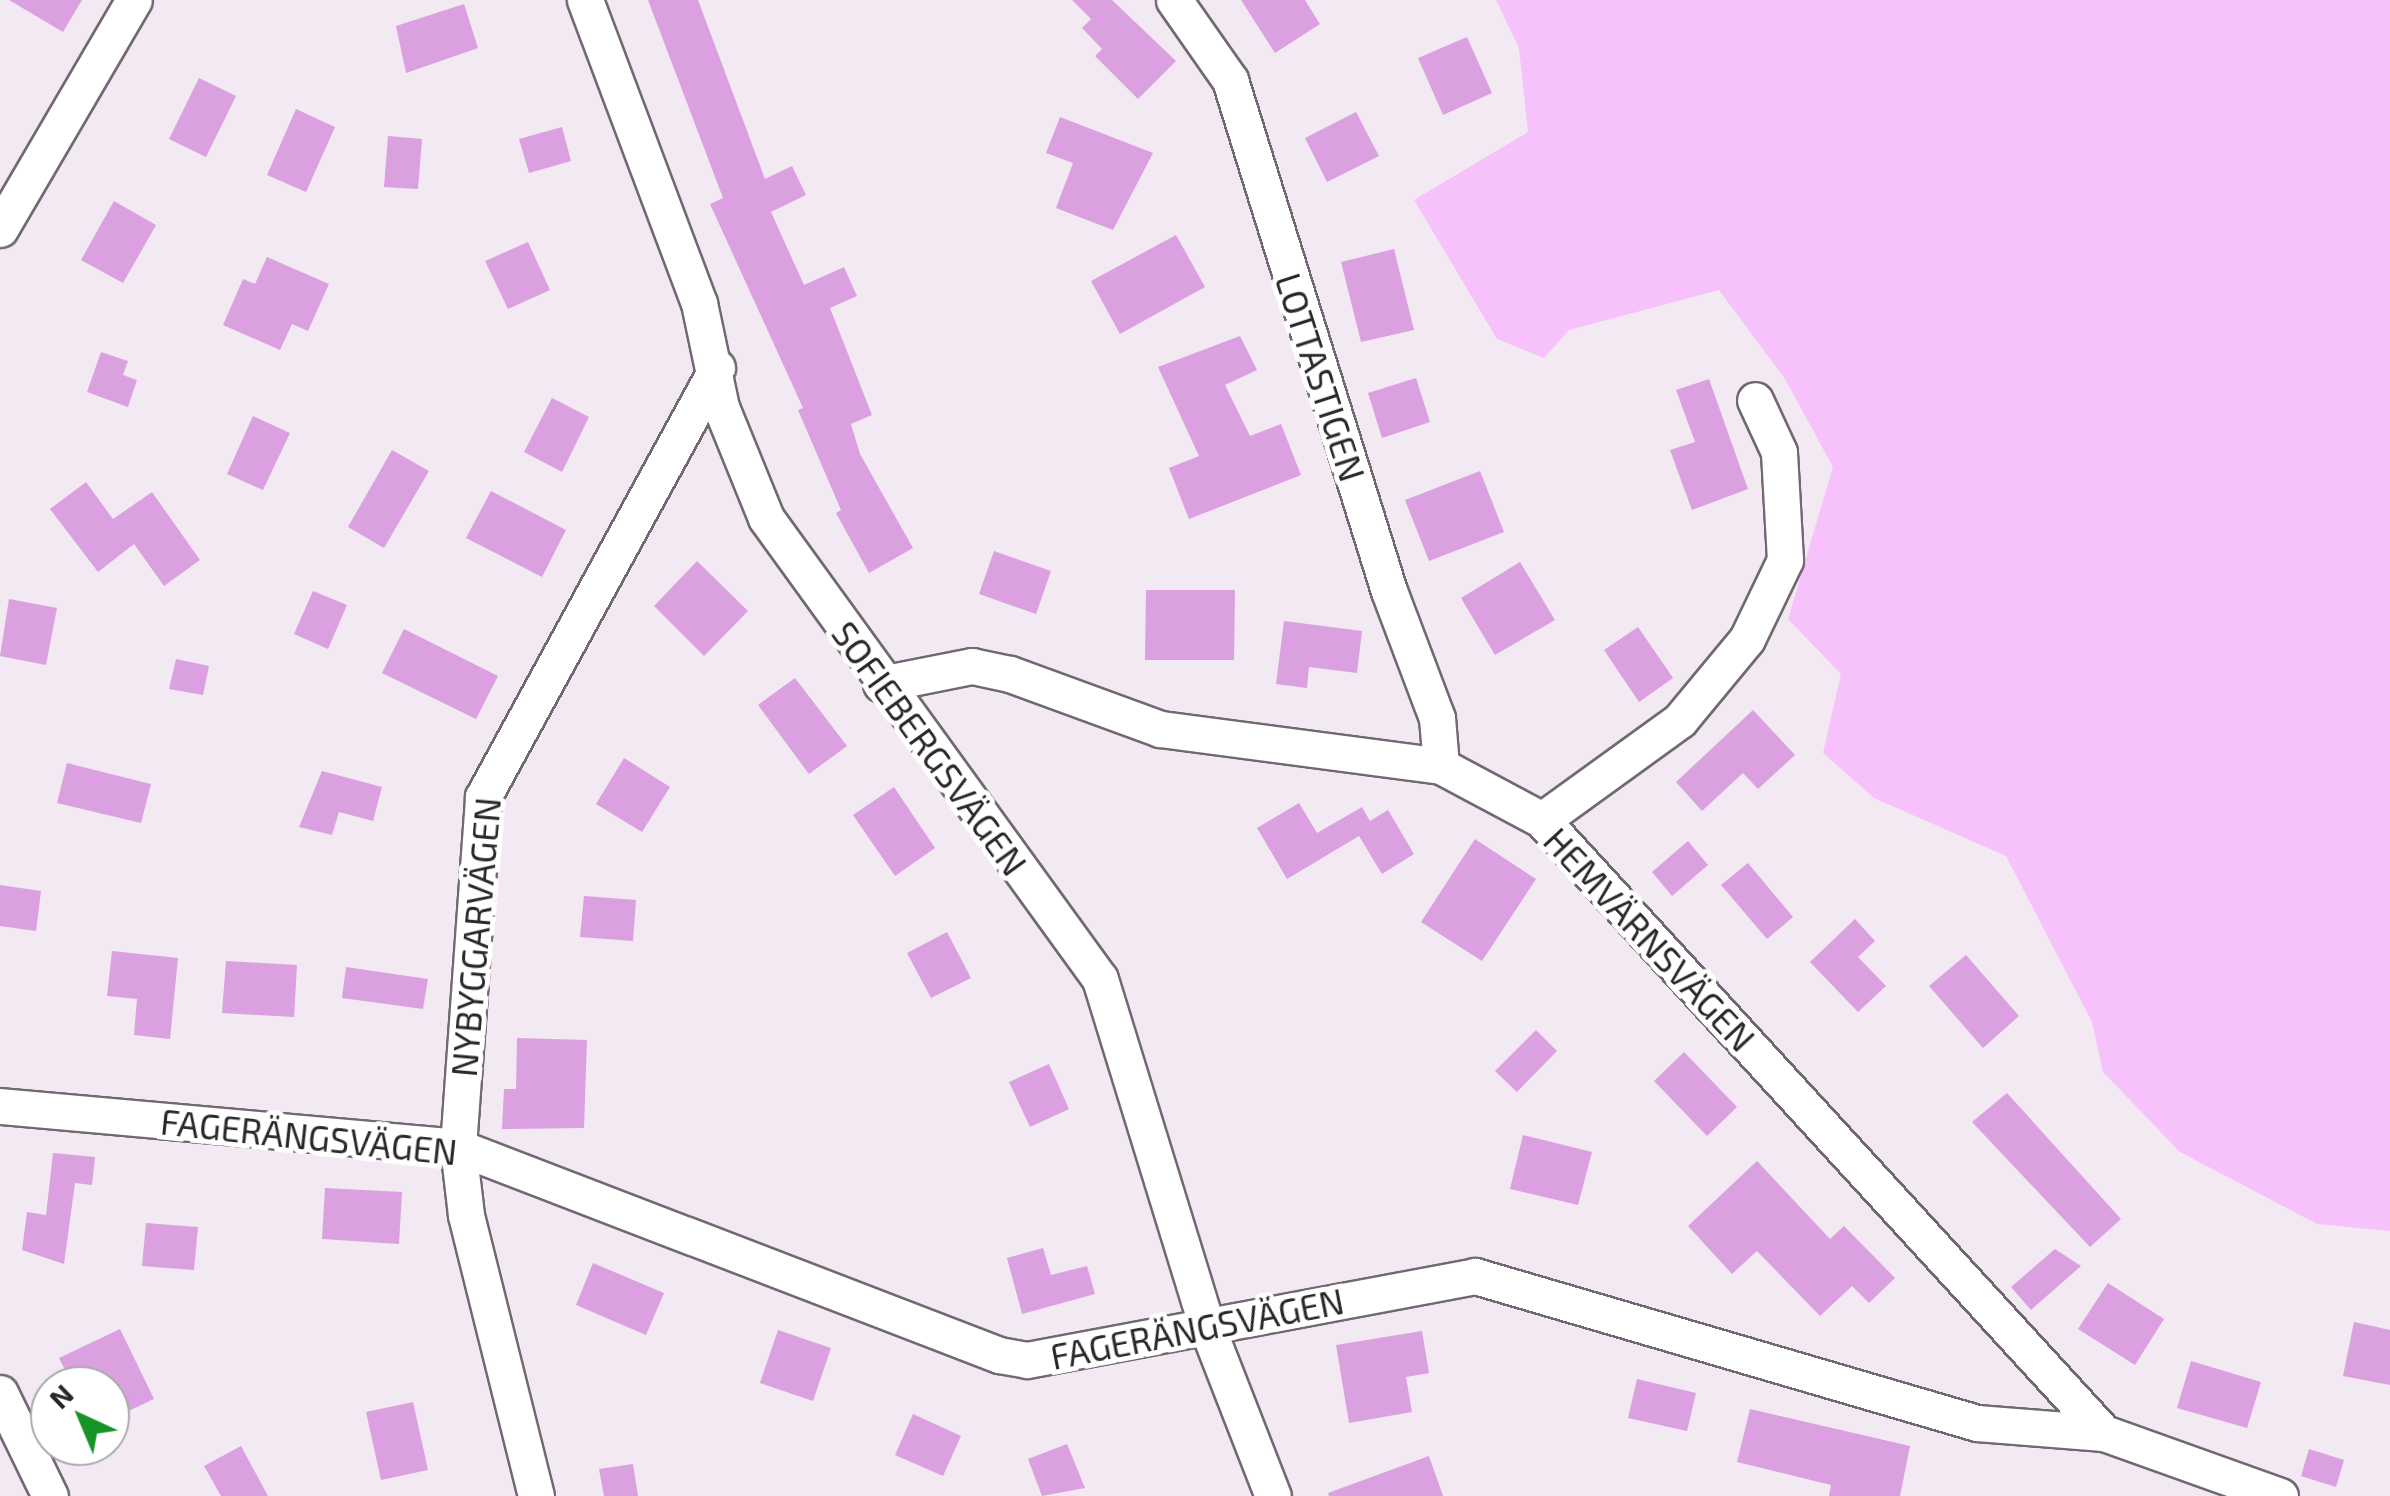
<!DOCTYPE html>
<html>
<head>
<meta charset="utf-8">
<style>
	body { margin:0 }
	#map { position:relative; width:2390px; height:1496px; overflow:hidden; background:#f2e9f2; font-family:"Exo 2",sans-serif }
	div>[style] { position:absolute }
	.green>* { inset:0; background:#f7c1fb }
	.building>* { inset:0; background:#dba0df }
	.roads { filter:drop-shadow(2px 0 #716971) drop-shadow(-2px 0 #716971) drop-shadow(0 2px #716971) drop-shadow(0 -2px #716971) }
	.street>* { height:35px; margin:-17.5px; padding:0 17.5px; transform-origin:17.5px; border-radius:17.5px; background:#fff }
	span { translate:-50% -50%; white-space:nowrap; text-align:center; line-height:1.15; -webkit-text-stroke:10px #fff; paint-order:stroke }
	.street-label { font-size:35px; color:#2a272a }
	.north { position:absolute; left:30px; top:1366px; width:100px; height:100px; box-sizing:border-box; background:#fff; border:2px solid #aaa9aa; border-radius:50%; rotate:316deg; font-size:28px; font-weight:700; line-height:40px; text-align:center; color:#2a272a }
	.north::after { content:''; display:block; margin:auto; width:35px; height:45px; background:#169426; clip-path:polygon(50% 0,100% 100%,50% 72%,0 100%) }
</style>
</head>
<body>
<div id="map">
	<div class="green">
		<i style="clip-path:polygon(1496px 0,2390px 0,2390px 1231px,2317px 1224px,2180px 1152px,2103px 1072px,2092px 1022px,2006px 856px,1874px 798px,1823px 753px,1841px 674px,1788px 619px,1833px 467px,1785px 379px,1719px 290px,1569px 330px,1544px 358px,1497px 339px,1414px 200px,1528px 132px,1519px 48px)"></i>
	</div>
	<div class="building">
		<i style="clip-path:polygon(9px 0,82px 0,63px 32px)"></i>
		<i style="clip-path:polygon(648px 0,698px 0,765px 179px,792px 166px,806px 195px,771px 212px,804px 285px,844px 267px,857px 296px,830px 308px,872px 415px,851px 424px,860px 454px,913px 548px,869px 573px,836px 513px,841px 510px,798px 410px,803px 408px,710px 204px,723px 198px)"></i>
		<i style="clip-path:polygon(1072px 0,1112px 0,1176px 61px,1138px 99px,1095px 56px,1102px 49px,1082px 28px,1091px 19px)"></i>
		<i style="clip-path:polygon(1241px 0,1305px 0,1320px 24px,1275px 53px)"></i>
		<i style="clip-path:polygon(464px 4px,478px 48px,406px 73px,396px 26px)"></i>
		<i style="clip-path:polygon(1467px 37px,1492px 93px,1443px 115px,1418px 58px)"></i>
		<i style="clip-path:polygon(199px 78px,236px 96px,206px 157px,169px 139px)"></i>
		<i style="clip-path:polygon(296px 109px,335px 127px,306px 192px,267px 175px)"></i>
		<i style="clip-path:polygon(1356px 112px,1379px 156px,1327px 182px,1305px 138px)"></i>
		<i style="clip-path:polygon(1060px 117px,1153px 153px,1113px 230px,1056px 208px,1073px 163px,1046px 153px)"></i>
		<i style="clip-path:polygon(562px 127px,571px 161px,529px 173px,519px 139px)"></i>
		<i style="clip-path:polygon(388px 136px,422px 139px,418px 189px,384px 187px)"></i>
		<i style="clip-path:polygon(114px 201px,156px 225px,123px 283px,81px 260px)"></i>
		<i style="clip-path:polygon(1176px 235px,1205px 287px,1120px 334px,1091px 281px)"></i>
		<i style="clip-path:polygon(528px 242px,550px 290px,508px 309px,485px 261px)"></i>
		<i style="clip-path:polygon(1394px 249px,1414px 330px,1361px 342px,1341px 262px)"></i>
		<i style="clip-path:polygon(267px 257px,329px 284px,308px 331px,292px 324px,280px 350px,223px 325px,243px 279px,255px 284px)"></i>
		<i style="clip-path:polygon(1240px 336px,1257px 370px,1225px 385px,1250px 436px,1281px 424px,1301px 475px,1189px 519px,1169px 468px,1199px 456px,1158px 367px)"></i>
		<i style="clip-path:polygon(101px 352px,128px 361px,123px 375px,137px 380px,128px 407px,87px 392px)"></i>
		<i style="clip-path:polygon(1416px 378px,1430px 422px,1382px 438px,1368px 393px)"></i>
		<i style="clip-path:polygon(1709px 379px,1748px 489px,1692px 510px,1670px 450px,1695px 442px,1676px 390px)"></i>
		<i style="clip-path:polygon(552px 398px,589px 417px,562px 472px,524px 452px)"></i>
		<i style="clip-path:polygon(253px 416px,290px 433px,263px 490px,227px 474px)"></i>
		<i style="clip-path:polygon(392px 450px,429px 471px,384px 548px,348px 527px)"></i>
		<i style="clip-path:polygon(1480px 471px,1504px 532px,1429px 561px,1405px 500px)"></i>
		<i style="clip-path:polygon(86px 482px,113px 519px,152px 492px,200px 560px,164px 586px,134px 544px,98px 572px,50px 509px)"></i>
		<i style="clip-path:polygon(491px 491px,566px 530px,542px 577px,466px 538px)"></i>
		<i style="clip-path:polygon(994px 551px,1051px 571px,1036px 614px,979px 594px)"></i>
		<i style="clip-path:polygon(697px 561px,748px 611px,704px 656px,654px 606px)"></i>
		<i style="clip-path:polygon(1520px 562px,1555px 620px,1495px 655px,1461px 598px)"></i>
		<i style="clip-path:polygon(1146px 590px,1235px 590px,1234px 660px,1145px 660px)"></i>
		<i style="clip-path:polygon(313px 591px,347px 605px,328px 649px,294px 634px)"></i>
		<i style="clip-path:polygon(9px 599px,57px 608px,46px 665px,0 656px)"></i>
		<i style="clip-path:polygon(1284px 621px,1362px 631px,1357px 673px,1309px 667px,1307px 688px,1276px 684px)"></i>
		<i style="clip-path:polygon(1638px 627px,1673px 678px,1639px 702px,1604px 650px)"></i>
		<i style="clip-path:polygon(404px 629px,498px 676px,476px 719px,382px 673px)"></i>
		<i style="clip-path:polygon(176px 659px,209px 666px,203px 695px,169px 689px)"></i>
		<i style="clip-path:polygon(795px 678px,847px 746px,809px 774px,758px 705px)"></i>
		<i style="clip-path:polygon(1753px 710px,1795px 755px,1758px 789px,1743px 773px,1702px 811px,1676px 782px)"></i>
		<i style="clip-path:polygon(624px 758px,670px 787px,642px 832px,596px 804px)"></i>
		<i style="clip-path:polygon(67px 763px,151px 784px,141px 823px,57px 803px)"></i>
		<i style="clip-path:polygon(322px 771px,382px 787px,373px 821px,339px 812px,332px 835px,299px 827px)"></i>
		<i style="clip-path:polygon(894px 787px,935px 848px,895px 876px,853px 815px)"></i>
		<i style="clip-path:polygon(1299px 803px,1317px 833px,1362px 807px,1370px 821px,1388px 810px,1414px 854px,1382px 874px,1359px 836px,1287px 879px,1257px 828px)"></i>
		<i style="clip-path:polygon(1475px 839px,1536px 879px,1482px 961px,1421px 922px)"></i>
		<i style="clip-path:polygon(1688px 841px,1708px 865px,1672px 896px,1652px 872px)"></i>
		<i style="clip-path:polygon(1748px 863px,1793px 917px,1767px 939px,1721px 885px)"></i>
		<i style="clip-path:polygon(0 885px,41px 891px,36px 931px,0 926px)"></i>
		<i style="clip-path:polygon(584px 896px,636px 900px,633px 941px,580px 937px)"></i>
		<i style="clip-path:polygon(1855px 919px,1875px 941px,1858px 957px,1886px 986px,1858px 1012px,1810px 962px)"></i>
		<i style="clip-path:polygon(947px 932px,971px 978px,931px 998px,907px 953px)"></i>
		<i style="clip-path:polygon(112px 951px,178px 958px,170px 1039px,134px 1035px,137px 999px,107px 996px)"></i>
		<i style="clip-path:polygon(1966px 955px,2019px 1016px,1983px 1048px,1929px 986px)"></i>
		<i style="clip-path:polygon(226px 961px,297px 965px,294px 1017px,222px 1013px)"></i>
		<i style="clip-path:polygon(346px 967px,428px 979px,423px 1009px,342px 998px)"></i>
		<i style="clip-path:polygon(1536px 1030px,1557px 1051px,1517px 1092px,1495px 1071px)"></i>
		<i style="clip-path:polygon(517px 1038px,587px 1040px,584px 1128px,502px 1129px,504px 1089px,516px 1089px)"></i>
		<i style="clip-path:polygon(1684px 1052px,1737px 1107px,1707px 1136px,1654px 1081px)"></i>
		<i style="clip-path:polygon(1049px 1064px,1069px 1109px,1030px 1127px,1009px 1082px)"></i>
		<i style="clip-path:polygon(2007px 1093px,2121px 1219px,2090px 1247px,1972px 1122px)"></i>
		<i style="clip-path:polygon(1523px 1135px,1592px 1152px,1578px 1205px,1510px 1189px)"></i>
		<i style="clip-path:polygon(53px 1153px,95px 1157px,92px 1185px,75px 1183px,64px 1264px,22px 1250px,27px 1212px,46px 1215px)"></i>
		<i style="clip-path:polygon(1757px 1161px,1830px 1239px,1844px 1226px,1895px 1278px,1869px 1303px,1852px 1286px,1820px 1316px,1757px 1251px,1732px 1274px,1688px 1226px)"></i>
		<i style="clip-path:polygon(325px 1188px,402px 1192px,399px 1244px,322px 1239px)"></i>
		<i style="clip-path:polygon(146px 1223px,198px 1227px,194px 1270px,142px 1266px)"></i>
		<i style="clip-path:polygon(1043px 1248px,1051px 1275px,1087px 1266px,1095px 1294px,1022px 1314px,1007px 1258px)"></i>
		<i style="clip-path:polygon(2055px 1249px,2081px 1266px,2031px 1310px,2011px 1287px)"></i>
		<i style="clip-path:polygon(593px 1263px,664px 1293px,646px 1335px,576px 1305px)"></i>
		<i style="clip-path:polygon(2108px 1283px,2164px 1319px,2135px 1365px,2078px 1329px)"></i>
		<i style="clip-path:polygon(2354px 1322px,2390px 1330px,2390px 1385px,2343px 1376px)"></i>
		<i style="clip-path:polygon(120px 1329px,154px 1399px,120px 1415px,110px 1386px,73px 1386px,59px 1358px)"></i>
		<i style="clip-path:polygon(778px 1330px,831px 1348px,813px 1401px,760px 1383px)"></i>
		<i style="clip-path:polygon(1422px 1331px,1429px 1373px,1406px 1377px,1412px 1412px,1349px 1423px,1336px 1345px)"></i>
		<i style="clip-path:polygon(2191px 1361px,2261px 1382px,2247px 1428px,2177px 1408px)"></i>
		<i style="clip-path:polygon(1637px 1379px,1696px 1393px,1687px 1431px,1628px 1418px)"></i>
		<i style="clip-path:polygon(413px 1402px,428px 1470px,381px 1480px,366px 1412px)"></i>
		<i style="clip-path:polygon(1750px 1409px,1910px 1446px,1900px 1496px,1829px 1496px,1831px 1485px,1737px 1462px)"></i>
		<i style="clip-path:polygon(913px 1414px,961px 1436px,943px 1476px,895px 1455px)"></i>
		<i style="clip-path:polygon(1067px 1444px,1085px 1488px,1042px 1496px,1028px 1459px)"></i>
		<i style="clip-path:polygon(241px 1446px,268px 1496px,221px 1496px,204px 1466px)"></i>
		<i style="clip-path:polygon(2309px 1449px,2344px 1460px,2336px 1487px,2301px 1476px)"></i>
		<i style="clip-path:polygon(1429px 1456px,1443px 1496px,1329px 1496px,1328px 1493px)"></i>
		<i style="clip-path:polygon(633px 1464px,638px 1496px,604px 1496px,599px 1469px)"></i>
	</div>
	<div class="roads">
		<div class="street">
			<i style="left:585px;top:0;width:324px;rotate:69.4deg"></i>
			<i style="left:699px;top:303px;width:106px;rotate:78.1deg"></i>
			<i style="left:721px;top:407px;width:120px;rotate:67.9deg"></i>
			<i style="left:766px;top:518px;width:569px;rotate:54.08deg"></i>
			<i style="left:1100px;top:979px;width:364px;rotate:72.9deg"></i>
			<i style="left:1207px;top:1327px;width:181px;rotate:68.7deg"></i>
			<i style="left:1174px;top:0;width:98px;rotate:55deg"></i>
			<i style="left:1230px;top:80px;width:535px;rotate:72.72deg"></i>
			<i style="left:1389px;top:591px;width:136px;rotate:69.3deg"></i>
			<i style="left:1437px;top:718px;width:48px;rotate:85.2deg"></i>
			<i style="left:0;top:229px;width:265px;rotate:-59.7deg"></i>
			<i style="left:881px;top:684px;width:93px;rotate:-11.2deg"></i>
			<i style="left:972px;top:666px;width:39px;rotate:12deg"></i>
			<i style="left:1010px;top:674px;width:160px;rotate:20.1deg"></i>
			<i style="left:1160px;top:729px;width:283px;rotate:7.5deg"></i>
			<i style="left:1441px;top:766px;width:115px;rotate:28.1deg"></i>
			<i style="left:1542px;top:820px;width:832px;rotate:47.49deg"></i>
			<i style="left:1542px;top:820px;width:170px;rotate:-35.9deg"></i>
			<i style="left:1680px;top:720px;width:105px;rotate:-50.4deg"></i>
			<i style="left:1747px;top:639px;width:88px;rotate:-64.3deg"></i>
			<i style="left:1785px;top:560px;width:108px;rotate:-93.2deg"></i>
			<i style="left:1779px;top:452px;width:57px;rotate:-114.8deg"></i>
			<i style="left:0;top:1106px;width:460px;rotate:5.1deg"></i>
			<i style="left:458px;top:1147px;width:580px;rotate:21.03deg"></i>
			<i style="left:999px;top:1355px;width:28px;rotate:10deg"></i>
			<i style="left:1027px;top:1360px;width:456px;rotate:-10.6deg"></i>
			<i style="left:1475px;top:1276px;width:523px;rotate:16.32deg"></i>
			<i style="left:1977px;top:1423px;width:127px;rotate:4.5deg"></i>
			<i style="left:2104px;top:1433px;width:187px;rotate:19.7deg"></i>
			<i style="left:0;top:1393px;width:114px;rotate:64.1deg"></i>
			<i style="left:536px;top:1496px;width:290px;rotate:-104deg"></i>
			<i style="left:466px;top:1215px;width:68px;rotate:-96.7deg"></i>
			<i style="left:458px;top:1147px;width:351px;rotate:-85.9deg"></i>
			<i style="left:483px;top:797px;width:489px;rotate:-61.4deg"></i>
		</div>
	</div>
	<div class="street-label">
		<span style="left:1321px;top:377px;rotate:72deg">LOTTASTIGEN</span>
		<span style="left:930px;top:748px;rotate:54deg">SOFIEBERGSVÄGEN</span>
		<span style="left:475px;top:937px;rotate:-85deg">NYBYGGARVÄGEN</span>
		<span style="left:1650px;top:939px;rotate:47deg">HEMVÄRNSVÄGEN</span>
		<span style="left:309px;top:1136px;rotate:6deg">FAGERÄNGSVÄGEN</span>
		<span style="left:1197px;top:1328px;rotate:-11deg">FAGERÄNGSVÄGEN</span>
	</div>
	<div class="north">N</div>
</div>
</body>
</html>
